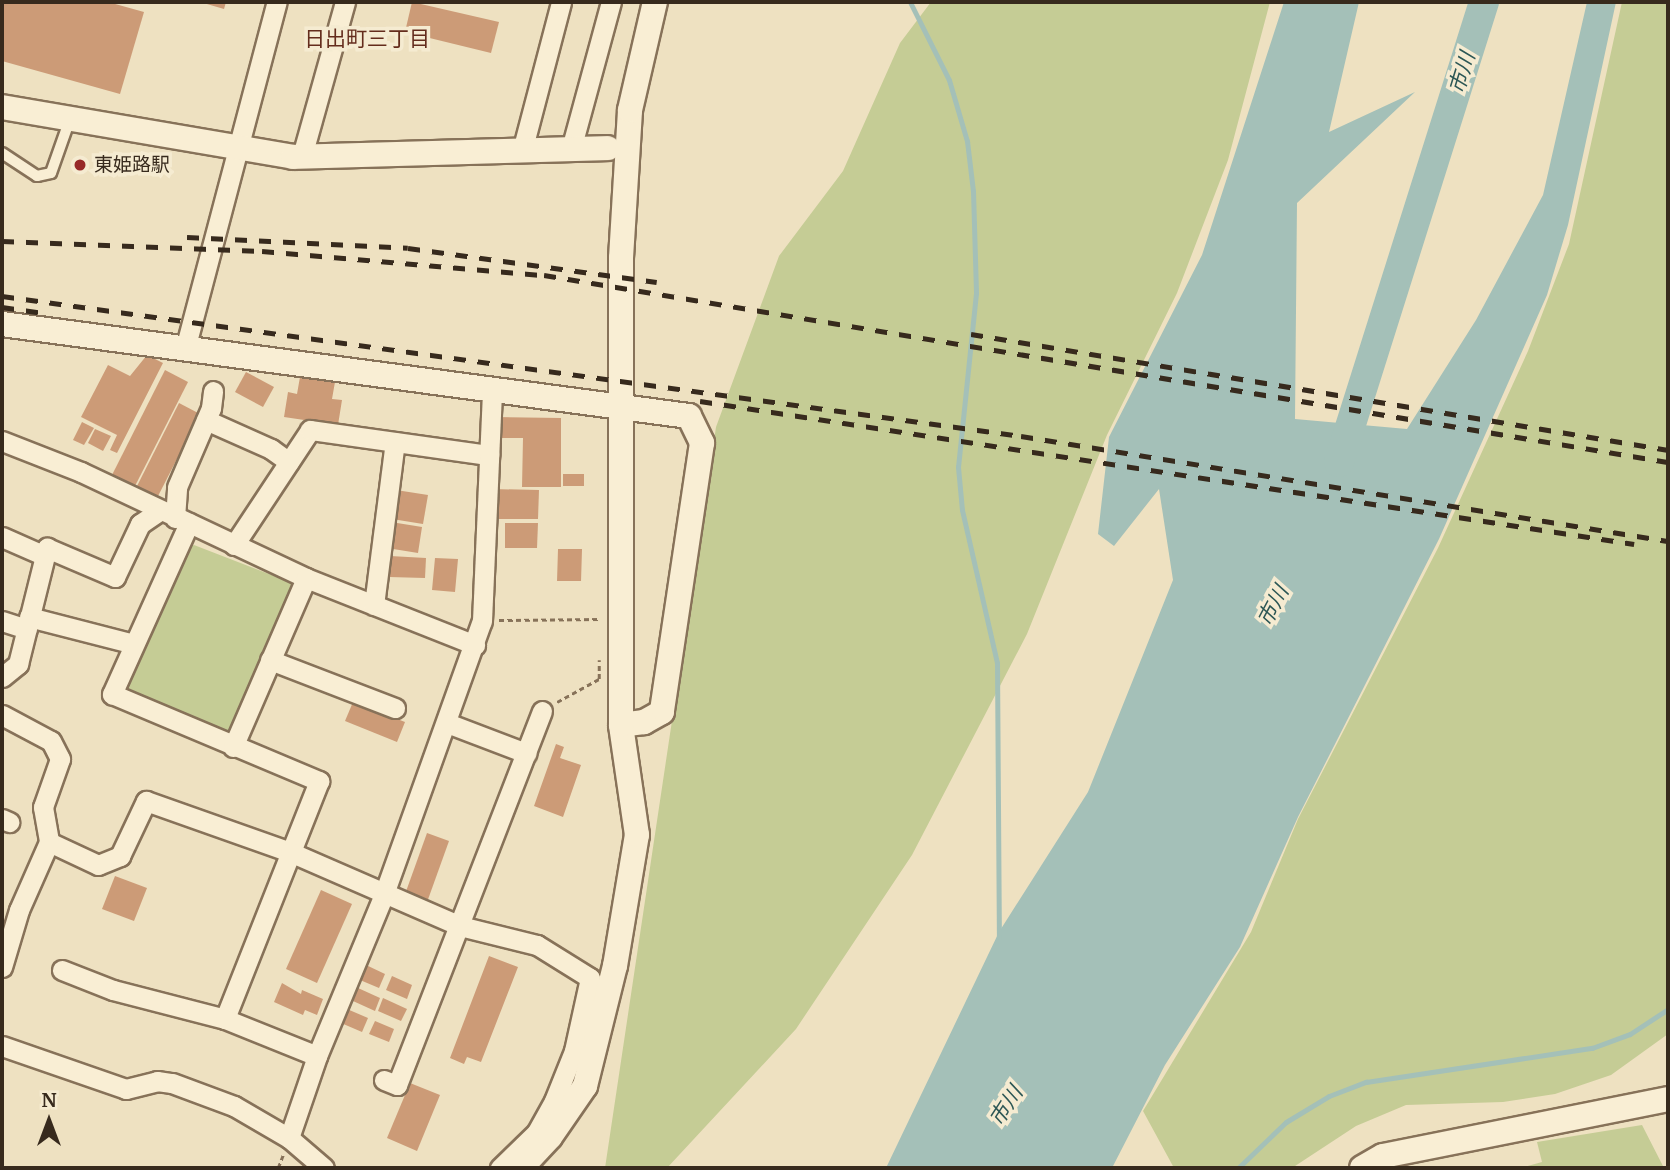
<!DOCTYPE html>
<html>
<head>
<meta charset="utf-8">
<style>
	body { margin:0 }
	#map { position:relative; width:1670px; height:1170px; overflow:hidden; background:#eee1c1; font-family:Merriweather,"Noto Sans JP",serif }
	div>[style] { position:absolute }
	.green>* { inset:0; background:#c5cc95 }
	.water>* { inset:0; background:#a4c0b8 }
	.stream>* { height:5px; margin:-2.5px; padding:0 2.5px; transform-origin:2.5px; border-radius:2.5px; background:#a4c0b8 }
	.river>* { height:30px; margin:-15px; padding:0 15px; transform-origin:15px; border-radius:15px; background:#a4c0b8 }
	.building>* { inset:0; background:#cc9b77 }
	.path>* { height:2.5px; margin-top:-1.25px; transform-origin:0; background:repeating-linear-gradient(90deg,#877259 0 5px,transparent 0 8.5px) }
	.roads { filter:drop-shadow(2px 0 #877259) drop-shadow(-2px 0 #877259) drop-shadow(0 2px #877259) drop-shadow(0 -2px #877259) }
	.service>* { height:10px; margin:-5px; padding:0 5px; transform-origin:5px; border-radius:5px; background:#f9eed4 }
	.minor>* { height:19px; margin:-9.5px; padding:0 9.5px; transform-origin:9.5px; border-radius:9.5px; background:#f9eed4 }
	.tertiary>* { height:24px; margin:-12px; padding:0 12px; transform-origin:12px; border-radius:12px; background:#f9eed4 }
	.rail>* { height:5px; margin-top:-2.5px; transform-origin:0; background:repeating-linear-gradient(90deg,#372a1d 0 12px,transparent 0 24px) }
	.dots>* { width:19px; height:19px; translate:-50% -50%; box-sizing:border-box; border:4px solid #f5ebd1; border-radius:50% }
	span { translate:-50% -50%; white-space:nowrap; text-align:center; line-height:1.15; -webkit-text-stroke:7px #f5ebd1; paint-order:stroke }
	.poi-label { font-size:19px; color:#372a1d }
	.left { translate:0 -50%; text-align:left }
	.neighbourhood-label { font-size:21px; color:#642c1c }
	.water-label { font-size:21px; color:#2c5755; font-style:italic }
	.frame { position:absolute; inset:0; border:4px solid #372a1d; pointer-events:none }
	.north { position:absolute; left:14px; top:1086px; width:70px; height:70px; -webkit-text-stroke:5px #f5ebd1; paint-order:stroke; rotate:0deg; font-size:19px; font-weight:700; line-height:28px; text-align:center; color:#372a1d }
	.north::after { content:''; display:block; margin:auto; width:24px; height:32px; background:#372a1d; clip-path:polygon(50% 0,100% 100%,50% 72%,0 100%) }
</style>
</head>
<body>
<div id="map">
	<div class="green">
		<i style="clip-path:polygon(931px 2px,1270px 2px,1228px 160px,1177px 293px,1107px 435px,1027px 634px,912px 855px,796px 1029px,667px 1168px,605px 1168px,716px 427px,779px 256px,843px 171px,900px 43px)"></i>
		<i style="clip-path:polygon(1622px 2px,1668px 2px,1668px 1034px,1611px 1075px,1555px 1094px,1503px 1102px,1406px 1105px,1356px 1126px,1292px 1168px,1174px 1168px,1143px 1111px,1251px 932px,1298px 819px,1438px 548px,1528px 351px,1569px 244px)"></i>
		<i style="clip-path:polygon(194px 545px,290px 582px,294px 590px,235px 726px,227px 731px,126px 692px,186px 548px)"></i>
		<i style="clip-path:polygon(1642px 1125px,1664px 1168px,1520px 1168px,1542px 1162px,1537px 1142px)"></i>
	</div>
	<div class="water">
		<i style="clip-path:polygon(1284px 2px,1359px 2px,1329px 132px,1415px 92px,1297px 203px,1295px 419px,1407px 429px,1476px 320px,1543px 195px,1587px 2px,1616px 2px,1568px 225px,1547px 295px,1439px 539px,1298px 817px,1240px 947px,1165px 1065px,1112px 1168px,886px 1168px,999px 932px,1088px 792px,1173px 580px,1159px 489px,1114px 546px,1098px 534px,1109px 437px,1202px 255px)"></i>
	</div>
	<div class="stream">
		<i style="left:910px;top:2px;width:87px;rotate:63.4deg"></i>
		<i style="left:949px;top:80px;width:64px;rotate:73.6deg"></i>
		<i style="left:967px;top:141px;width:50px;rotate:83.2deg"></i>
		<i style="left:973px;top:191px;width:102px;rotate:88.3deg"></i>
		<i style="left:976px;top:293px;width:175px;rotate:95.9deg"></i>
		<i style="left:958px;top:467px;width:43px;rotate:84.7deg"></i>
		<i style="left:962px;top:510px;width:157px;rotate:77.1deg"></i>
		<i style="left:997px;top:663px;width:274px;rotate:89.6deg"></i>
		<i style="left:1238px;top:1168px;width:66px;rotate:-43.8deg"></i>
		<i style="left:1286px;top:1122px;width:50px;rotate:-31.2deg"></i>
		<i style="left:1329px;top:1096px;width:40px;rotate:-21deg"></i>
		<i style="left:1366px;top:1082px;width:229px;rotate:-8.6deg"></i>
		<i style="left:1592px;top:1048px;width:40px;rotate:-20.2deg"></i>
		<i style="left:1630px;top:1034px;width:45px;rotate:-33.3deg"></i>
	</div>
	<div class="river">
		<i style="left:1339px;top:462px;width:482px;rotate:-72.5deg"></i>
	</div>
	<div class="building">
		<i style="clip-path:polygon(2px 2px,108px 2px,144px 12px,120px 94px,2px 61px)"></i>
		<i style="clip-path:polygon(200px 2px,226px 2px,224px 9px)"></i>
		<i style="clip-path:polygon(412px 2px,499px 22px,491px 53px,405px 32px)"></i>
		<i style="clip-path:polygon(147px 355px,163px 363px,117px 453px,110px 450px,117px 435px,81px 417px,108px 365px,130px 376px)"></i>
		<i style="clip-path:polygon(165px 370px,188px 382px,135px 486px,112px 475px)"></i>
		<i style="clip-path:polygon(246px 372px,274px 387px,263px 407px,235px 392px)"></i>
		<i style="clip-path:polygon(300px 377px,335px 382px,332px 399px,342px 400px,338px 425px,284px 417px,288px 392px,297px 394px)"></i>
		<i style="clip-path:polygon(179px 403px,200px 414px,156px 500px,135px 490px)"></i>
		<i style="clip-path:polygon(497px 417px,561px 418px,561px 487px,522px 487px,523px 438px,497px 438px)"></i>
		<i style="clip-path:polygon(82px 422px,94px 428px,84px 445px,73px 440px)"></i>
		<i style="clip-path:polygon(95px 429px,111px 436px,103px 451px,88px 443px)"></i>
		<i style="clip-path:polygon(563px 474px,584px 474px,584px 486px,563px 486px)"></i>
		<i style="clip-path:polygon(492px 489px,539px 490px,538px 519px,492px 519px)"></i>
		<i style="clip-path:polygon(396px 490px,428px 495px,423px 524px,392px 519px)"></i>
		<i style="clip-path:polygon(391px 522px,422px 527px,418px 553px,387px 548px)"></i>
		<i style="clip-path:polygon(505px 523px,538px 523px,537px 548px,505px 548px)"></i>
		<i style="clip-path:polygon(558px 549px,582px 549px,581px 581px,557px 581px)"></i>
		<i style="clip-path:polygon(390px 556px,426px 558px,425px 578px,389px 577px)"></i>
		<i style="clip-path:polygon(435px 558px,458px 559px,455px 592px,432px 590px)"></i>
		<i style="clip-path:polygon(353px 702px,405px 722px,397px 742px,345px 721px)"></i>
		<i style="clip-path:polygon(556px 744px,564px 747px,560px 758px,581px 765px,563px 817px,534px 806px)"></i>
		<i style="clip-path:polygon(427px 833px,449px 841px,426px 905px,404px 897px)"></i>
		<i style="clip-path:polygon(115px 876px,147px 888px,134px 921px,102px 909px)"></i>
		<i style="clip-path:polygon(321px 890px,352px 904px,317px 983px,286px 969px)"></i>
		<i style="clip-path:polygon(489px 956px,518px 967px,481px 1062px,467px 1057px,464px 1064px,450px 1058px)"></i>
		<i style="clip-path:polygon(366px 965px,385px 974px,379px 988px,360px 980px)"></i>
		<i style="clip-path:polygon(392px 976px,412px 985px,407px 999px,386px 990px)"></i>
		<i style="clip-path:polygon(282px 983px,301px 994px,302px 990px,323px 999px,317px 1015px,305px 1010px,303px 1015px,274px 1002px)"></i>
		<i style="clip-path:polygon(358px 988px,380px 998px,375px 1011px,353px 1001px)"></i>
		<i style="clip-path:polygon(383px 998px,407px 1009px,401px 1021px,378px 1011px)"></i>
		<i style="clip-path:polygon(347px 1009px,368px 1018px,362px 1032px,341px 1023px)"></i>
		<i style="clip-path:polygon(375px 1021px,394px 1029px,389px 1042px,369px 1034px)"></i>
		<i style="clip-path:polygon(410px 1083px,440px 1095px,417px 1151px,387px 1138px)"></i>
	</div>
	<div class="path">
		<i style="left:499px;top:620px;width:101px;rotate:-0.6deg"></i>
		<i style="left:557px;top:702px;width:48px;rotate:-28.7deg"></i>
		<i style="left:599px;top:679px;width:19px;rotate:-90deg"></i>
		<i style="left:278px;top:1168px;width:14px;rotate:-69deg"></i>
	</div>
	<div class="roads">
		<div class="service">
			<i style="left:2px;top:153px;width:42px;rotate:33.3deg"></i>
			<i style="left:37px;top:176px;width:14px;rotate:-12deg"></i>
			<i style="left:51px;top:173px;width:57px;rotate:-70.6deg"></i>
		</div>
		<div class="minor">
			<i style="left:571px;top:149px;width:152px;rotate:-74.8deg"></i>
			<i style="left:522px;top:151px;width:154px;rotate:-75.3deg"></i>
			<i style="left:302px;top:156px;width:160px;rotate:-74.4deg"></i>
			<i style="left:185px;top:349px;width:359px;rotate:-75.2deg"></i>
			<i style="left:206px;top:420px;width:71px;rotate:24deg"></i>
			<i style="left:271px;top:449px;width:22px;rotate:36deg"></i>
			<i style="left:2px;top:441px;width:85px;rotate:21.4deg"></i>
			<i style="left:81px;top:472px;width:249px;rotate:25.2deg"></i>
			<i style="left:306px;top:578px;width:182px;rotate:21.6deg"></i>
			<i style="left:175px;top:518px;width:31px;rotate:-86deg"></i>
			<i style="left:177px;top:487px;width:86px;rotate:-66.7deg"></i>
			<i style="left:211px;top:408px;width:17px;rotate:-83deg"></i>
			<i style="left:189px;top:523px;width:188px;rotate:114.2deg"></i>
			<i style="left:112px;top:694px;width:225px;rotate:22.8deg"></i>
			<i style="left:319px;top:781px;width:256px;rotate:111.6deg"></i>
			<i style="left:2px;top:537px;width:45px;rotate:23.7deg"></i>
			<i style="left:234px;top:545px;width:138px;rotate:-56.5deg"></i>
			<i style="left:310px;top:430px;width:181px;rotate:8deg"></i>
			<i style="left:374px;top:605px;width:164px;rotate:-82.7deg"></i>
			<i style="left:29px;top:617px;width:108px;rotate:14.4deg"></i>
			<i style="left:2px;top:621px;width:26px;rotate:18deg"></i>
			<i style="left:270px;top:660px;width:134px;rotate:21deg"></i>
			<i style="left:2px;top:677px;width:21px;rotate:-39deg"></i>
			<i style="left:18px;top:664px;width:120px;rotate:-76deg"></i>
			<i style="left:47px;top:548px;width:74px;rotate:23.1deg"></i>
			<i style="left:115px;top:577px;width:59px;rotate:-64.7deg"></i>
			<i style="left:140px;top:524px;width:23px;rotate:-34deg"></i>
			<i style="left:2px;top:715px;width:55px;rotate:28deg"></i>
			<i style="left:51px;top:741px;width:20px;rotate:63deg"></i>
			<i style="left:60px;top:759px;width:51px;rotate:109.5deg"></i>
			<i style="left:43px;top:807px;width:36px;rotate:80deg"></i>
			<i style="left:49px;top:842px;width:54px;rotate:25.1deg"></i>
			<i style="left:98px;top:865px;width:24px;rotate:-22deg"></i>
			<i style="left:120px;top:856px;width:61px;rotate:-64.7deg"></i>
			<i style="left:146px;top:801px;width:153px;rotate:19.5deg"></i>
			<i style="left:290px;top:852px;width:185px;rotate:23.5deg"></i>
			<i style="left:460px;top:926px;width:79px;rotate:13.9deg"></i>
			<i style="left:537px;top:945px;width:62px;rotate:31.9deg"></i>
			<i style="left:590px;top:978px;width:75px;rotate:102.4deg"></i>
			<i style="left:574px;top:1051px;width:54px;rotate:111.8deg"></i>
			<i style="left:554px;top:1101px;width:35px;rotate:119deg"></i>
			<i style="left:537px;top:1132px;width:52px;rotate:135.8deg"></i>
			<i style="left:447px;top:723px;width:85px;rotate:20.8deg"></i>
			<i style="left:233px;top:747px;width:184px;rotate:-66.6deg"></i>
			<i style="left:2px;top:819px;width:8px;rotate:23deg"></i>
			<i style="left:2px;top:967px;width:59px;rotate:-73.4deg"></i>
			<i style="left:19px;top:910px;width:74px;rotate:-66.2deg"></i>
			<i style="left:62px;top:970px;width:55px;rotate:21.4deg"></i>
			<i style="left:113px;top:990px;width:116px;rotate:14.5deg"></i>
			<i style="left:225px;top:1019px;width:99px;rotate:21.9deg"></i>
			<i style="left:2px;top:1046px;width:131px;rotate:19.1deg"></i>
			<i style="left:126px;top:1089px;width:32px;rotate:-14deg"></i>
			<i style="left:157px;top:1081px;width:15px;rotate:8deg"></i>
			<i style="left:172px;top:1083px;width:66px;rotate:20.4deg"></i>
			<i style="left:234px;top:1106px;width:64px;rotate:30.2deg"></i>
			<i style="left:289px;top:1138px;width:46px;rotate:40.6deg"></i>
			<i style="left:384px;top:1080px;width:14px;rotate:21deg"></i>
			<i style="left:397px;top:1085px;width:401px;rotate:-68.8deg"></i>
			<i style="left:289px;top:1138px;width:87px;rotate:-71.1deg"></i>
			<i style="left:317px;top:1056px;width:175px;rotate:-67.5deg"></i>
			<i style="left:384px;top:894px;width:290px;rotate:-70.3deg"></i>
			<i style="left:482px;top:621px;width:229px;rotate:-87.5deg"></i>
		</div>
		<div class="tertiary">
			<i style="left:2px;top:107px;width:295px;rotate:9.7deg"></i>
			<i style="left:293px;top:157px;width:315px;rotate:-1.6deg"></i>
			<i style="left:2px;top:324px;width:693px;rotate:7.63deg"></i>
			<i style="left:689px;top:416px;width:30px;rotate:64deg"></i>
			<i style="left:702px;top:443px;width:272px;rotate:98.5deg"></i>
			<i style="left:662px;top:712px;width:21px;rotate:151deg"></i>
			<i style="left:644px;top:722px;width:23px;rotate:173deg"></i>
			<i style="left:521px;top:1168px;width:42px;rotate:-46.9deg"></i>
			<i style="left:550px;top:1137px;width:62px;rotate:-55.5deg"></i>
			<i style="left:585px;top:1086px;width:124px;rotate:-76deg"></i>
			<i style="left:615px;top:966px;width:133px;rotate:-80.5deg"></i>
			<i style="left:637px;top:835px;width:111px;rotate:-98.3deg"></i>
			<i style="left:621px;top:725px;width:467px;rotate:-90deg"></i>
			<i style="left:621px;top:258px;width:148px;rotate:-86.5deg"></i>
			<i style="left:630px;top:110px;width:111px;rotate:-77deg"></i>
			<i style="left:1362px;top:1168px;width:24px;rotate:-30deg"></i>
			<i style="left:1383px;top:1156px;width:291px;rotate:-11.3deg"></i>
		</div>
	</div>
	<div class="rail">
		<i style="left:187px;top:237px;width:221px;rotate:2.8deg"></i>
		<i style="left:408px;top:248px;width:251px;rotate:7.8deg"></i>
		<i style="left:2px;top:241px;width:260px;rotate:2.2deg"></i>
		<i style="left:262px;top:251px;width:283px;rotate:4.9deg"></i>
		<i style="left:544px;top:275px;width:1139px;rotate:9.45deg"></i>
		<i style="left:2px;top:296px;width:1029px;rotate:7.82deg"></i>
		<i style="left:1021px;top:436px;width:655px;rotate:9.22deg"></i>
		<i style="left:2px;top:307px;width:42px;rotate:8.1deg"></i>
		<i style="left:971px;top:334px;width:707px;rotate:9.45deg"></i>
		<i style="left:700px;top:401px;width:945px;rotate:8.7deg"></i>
	</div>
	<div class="dots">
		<i style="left:80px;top:165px;background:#972928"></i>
	</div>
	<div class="poi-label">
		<span class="left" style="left:94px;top:165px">東姫路駅</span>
	</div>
	<div class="neighbourhood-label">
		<span style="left:367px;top:39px">日出町三丁目</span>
	</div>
	<div class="water-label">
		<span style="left:1462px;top:73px;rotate:-73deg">市川</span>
		<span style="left:1273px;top:606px;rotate:-62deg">市川</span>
		<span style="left:1006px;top:1106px;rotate:-57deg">市川</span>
	</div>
	<div class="frame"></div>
	<div class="north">N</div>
</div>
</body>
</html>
